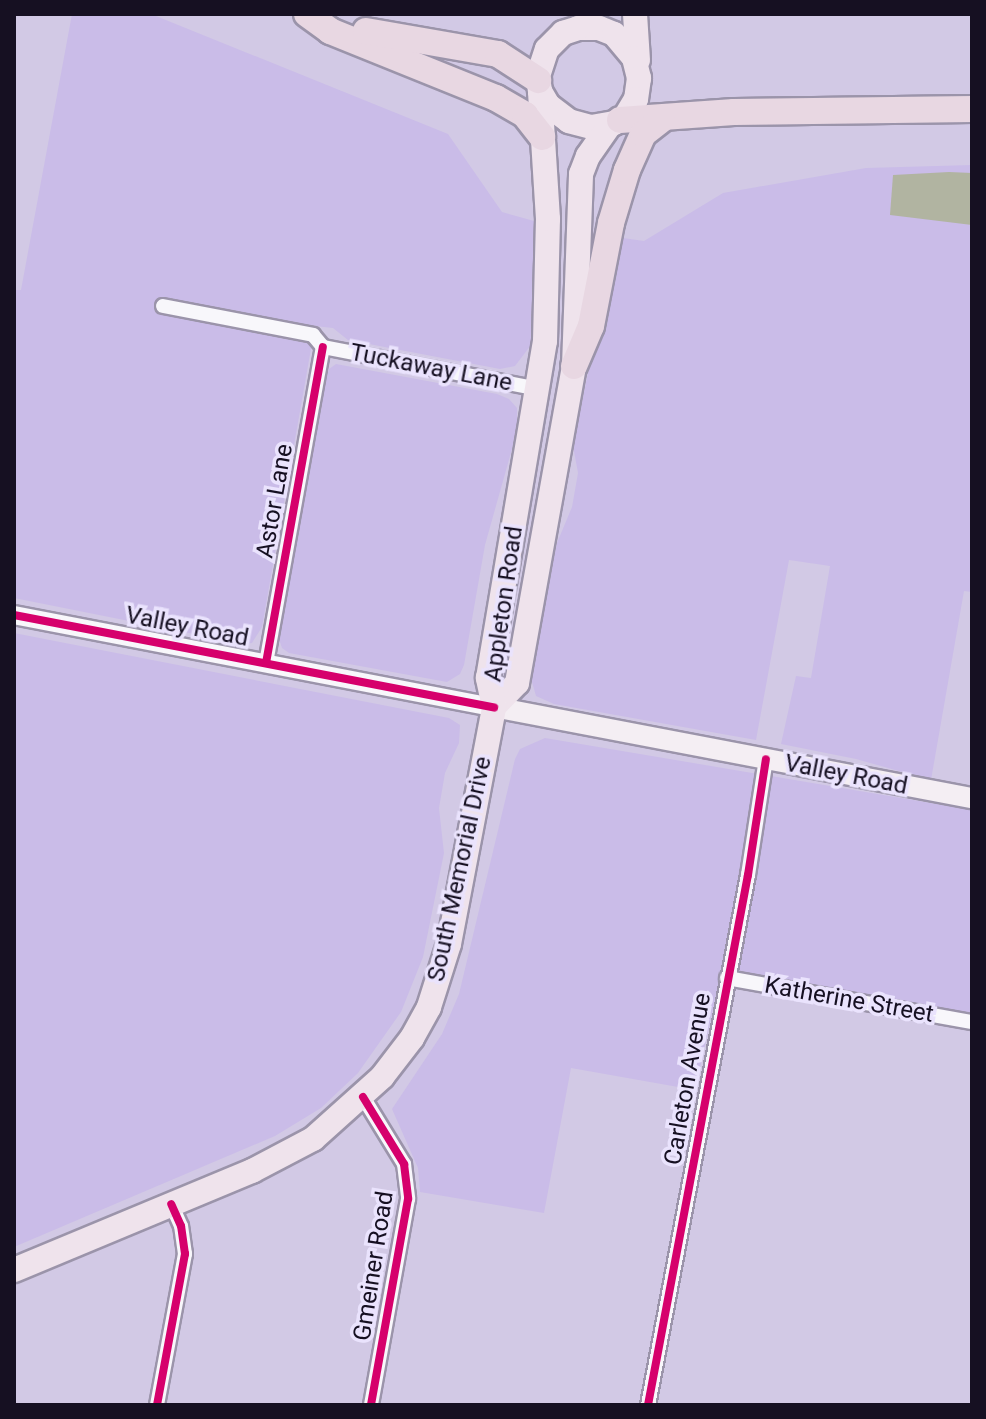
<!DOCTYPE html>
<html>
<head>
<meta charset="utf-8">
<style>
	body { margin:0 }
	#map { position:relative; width:986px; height:1419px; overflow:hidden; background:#d2c9e5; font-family:Roboto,sans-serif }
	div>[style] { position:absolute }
	.built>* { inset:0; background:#cabce8 }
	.green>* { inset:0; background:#b1b4a1 }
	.roads { filter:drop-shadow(2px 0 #9b94aa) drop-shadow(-2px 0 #9b94aa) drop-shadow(0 2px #9b94aa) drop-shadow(0 -2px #9b94aa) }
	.minor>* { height:14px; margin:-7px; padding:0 7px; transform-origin:7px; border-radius:7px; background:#f8f7fb }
	.tertiary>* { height:18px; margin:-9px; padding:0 9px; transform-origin:9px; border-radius:9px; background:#f8f7fb }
	.secondary>* { height:20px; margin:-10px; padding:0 10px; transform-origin:10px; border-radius:10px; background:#f4eef3 }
	.primary>* { height:24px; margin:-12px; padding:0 12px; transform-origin:12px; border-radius:12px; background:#efe3ec }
	.motorway>* { height:26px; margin:-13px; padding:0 13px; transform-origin:13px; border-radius:13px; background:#e8d7e2 }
	.cycleway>* { height:8px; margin:-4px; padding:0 4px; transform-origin:4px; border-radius:4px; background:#d6006c }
	span { translate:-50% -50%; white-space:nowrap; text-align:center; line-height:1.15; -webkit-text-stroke:7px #eae3fd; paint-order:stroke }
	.street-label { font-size:24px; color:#161022 }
	.frame { position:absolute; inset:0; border:16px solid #161022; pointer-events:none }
</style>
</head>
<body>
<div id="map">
	<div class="built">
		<i style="clip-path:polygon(72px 14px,151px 14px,448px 134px,502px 212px,534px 221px,531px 345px,515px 366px,500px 369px,348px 340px,333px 328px,315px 326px,262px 627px,252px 643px,244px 644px,14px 598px,14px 290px,21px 290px)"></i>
		<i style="clip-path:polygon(972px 165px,972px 592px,964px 591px,931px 780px,856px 759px,781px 744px,796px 676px,811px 678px,830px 566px,789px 560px,756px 740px,554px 704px,536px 696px,530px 675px,557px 543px,572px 507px,578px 473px,573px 446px,616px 237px,644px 241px,723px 193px,866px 168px)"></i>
		<i style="clip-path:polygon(336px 364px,497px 394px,509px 399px,517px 408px,517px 431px,485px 545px,464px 665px,460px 674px,447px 682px,289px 653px,282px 648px,279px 639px,326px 378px,329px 369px)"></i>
		<i style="clip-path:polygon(14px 633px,449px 718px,460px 725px,459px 743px,445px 773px,439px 808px,444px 853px,423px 957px,401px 1012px,358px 1073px,321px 1108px,275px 1136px,14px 1247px)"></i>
		<i style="clip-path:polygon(545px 738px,972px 810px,972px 1016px,722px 969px,695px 1090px,571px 1068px,544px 1213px,420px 1192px,418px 1168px,392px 1109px,442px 1034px,459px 994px,515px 759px,520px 749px)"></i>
	</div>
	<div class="green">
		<i style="clip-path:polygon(949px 172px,972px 173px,972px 225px,890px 215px,893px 175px)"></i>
	</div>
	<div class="roads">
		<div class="minor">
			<i style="left:163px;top:306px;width:153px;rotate:10.9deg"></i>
			<i style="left:313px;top:335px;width:16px;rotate:50deg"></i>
			<i style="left:323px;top:347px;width:220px;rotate:11deg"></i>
			<i style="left:266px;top:663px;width:321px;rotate:-79.8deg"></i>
			<i style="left:727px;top:978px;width:249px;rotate:10.2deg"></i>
			<i style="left:363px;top:1097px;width:79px;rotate:58.5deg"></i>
			<i style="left:404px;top:1164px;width:35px;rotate:83deg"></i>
			<i style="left:408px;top:1199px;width:209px;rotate:100.2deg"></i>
			<i style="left:157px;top:1405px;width:154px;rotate:-79.5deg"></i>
			<i style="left:185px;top:1254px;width:28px;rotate:-98deg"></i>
			<i style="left:181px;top:1226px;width:24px;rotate:-114deg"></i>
			<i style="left:648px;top:1405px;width:539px;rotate:-79.32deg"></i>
			<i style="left:748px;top:875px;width:117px;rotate:-81.2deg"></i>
		</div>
		<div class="tertiary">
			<i style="left:14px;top:615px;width:489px;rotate:10.9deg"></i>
		</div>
		<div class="secondary">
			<i style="left:494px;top:707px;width:487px;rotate:10.8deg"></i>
		</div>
		<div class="primary">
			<i style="left:635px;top:14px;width:46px;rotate:86.3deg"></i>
			<i style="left:578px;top:28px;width:21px"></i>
			<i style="left:599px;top:28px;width:16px;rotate:22deg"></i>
			<i style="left:614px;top:34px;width:31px;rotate:50deg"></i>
			<i style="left:634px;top:58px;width:21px;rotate:76deg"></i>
			<i style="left:639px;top:78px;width:21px;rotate:98deg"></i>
			<i style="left:636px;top:99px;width:21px;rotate:121deg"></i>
			<i style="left:625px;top:117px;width:13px;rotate:151deg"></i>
			<i style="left:614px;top:123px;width:23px;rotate:170deg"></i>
			<i style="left:591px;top:127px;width:23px;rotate:-165deg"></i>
			<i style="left:569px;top:121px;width:26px;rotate:-143deg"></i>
			<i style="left:548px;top:105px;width:16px;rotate:-120deg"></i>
			<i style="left:540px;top:91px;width:15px;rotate:-98deg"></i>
			<i style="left:538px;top:76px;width:28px;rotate:-72deg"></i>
			<i style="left:547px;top:49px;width:23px;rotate:-45deg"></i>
			<i style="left:563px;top:33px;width:16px;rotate:-18deg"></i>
			<i style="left:494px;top:707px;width:33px;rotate:-46deg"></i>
			<i style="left:517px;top:683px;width:322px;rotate:-79.8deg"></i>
			<i style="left:574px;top:366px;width:192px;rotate:-87.9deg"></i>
			<i style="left:581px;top:174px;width:19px;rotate:-69deg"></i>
			<i style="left:588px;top:156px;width:38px;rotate:-55deg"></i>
			<i style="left:14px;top:1270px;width:258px;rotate:-22.6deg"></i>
			<i style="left:252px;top:1171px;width:69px;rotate:-27.7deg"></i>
			<i style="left:313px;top:1139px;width:93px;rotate:-41.9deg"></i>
			<i style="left:382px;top:1077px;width:49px;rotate:-52.4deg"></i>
			<i style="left:412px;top:1038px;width:35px;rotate:-61deg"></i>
			<i style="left:429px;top:1007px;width:66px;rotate:-72.4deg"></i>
			<i style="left:449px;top:944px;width:241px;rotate:-79.2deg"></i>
			<i style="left:494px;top:707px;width:30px;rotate:-102deg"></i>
			<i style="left:488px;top:678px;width:342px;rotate:-80.4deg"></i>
			<i style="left:545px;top:341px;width:122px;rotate:-88.6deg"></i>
			<i style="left:548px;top:219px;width:128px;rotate:-93.6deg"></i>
		</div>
		<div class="motorway">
			<i style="left:307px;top:14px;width:29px;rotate:36deg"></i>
			<i style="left:330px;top:31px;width:179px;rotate:22deg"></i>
			<i style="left:496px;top:98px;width:34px;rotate:30deg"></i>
			<i style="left:525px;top:115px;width:28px;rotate:52deg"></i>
			<i style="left:366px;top:31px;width:134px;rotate:9.9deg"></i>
			<i style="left:498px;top:54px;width:48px;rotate:33deg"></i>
			<i style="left:620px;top:120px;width:114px;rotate:-4deg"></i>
			<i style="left:734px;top:112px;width:238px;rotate:-0.7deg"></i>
			<i style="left:574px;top:366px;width:43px;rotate:-67deg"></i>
			<i style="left:591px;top:326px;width:105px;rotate:-79deg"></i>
			<i style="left:611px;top:223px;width:55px;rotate:-73.2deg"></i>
			<i style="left:627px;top:170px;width:39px;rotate:-66deg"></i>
			<i style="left:643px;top:134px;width:24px;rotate:-38deg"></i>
		</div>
	</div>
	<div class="cycleway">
		<i style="left:14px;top:615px;width:489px;rotate:10.9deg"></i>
		<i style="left:266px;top:663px;width:321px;rotate:-79.8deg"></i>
		<i style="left:363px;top:1097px;width:79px;rotate:58.5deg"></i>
		<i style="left:404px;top:1164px;width:35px;rotate:83deg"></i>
		<i style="left:408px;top:1199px;width:209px;rotate:100.2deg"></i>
		<i style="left:157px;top:1405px;width:154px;rotate:-79.5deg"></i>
		<i style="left:185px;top:1254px;width:28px;rotate:-98deg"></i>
		<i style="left:181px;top:1226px;width:24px;rotate:-114deg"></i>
		<i style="left:648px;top:1405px;width:539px;rotate:-79.32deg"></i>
		<i style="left:748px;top:875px;width:117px;rotate:-81.2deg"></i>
	</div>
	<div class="street-label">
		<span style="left:431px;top:368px;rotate:11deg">Tuckaway Lane</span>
		<span style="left:275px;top:501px;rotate:-80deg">Astor Lane</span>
		<span style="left:504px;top:604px;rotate:-82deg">Appleton Road</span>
		<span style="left:187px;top:627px;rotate:11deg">Valley Road</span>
		<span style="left:846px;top:775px;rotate:11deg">Valley Road</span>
		<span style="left:460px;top:869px;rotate:-78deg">South Memorial Drive</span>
		<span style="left:849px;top:1000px;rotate:10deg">Katherine Street</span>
		<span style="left:688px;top:1079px;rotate:-80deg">Carleton Avenue</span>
		<span style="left:374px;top:1266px;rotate:-81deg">Gmeiner Road</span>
	</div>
	<div class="frame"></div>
</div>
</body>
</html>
